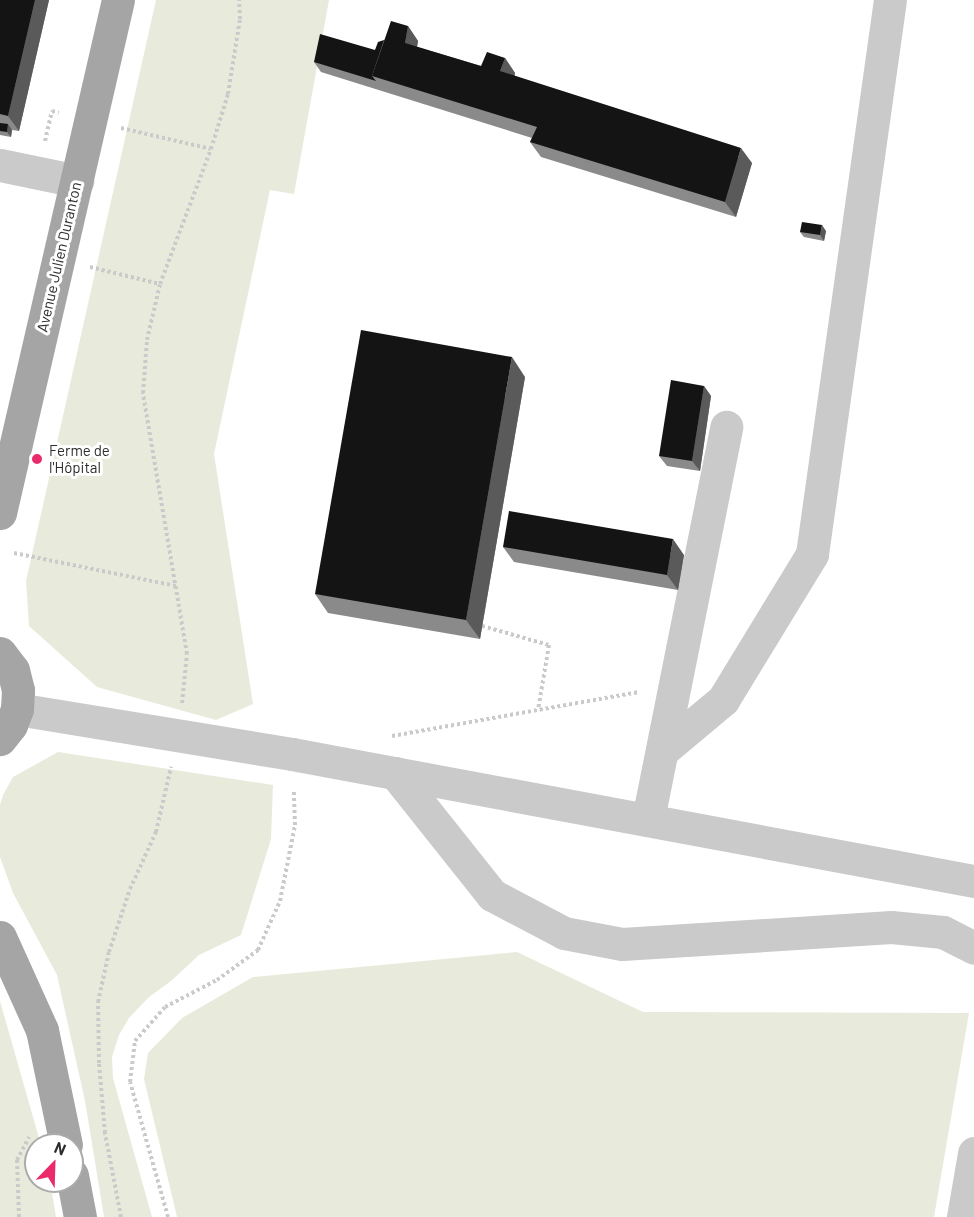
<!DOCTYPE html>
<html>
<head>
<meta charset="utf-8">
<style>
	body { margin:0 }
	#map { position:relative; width:974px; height:1217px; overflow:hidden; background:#fff; font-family:Barlow,sans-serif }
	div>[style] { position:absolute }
	.green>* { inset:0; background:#e8ebdb }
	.path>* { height:4px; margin-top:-2px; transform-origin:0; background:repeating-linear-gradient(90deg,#cacaca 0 3px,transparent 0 6px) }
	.minor>* { height:33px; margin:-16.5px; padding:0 16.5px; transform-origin:16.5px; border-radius:16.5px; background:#cacaca }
	.major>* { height:33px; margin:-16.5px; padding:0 16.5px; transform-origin:16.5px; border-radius:16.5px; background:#a5a5a5 }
	.wall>* { inset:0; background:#8a8a8a }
	.shaded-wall>* { inset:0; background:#5a5a5a }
	.building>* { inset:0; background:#141414 }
	.dots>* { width:16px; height:16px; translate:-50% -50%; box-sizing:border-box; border:3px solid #fff; border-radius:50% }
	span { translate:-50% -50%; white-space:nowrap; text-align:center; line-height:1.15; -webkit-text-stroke:6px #fff; paint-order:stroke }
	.street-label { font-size:15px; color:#2d2d2d }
	.poi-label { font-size:15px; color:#2d2d2d }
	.left { translate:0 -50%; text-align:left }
	.north { position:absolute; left:24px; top:1133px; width:60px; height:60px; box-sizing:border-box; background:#fff; border:2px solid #ababab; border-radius:50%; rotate:23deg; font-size:16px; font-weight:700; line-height:24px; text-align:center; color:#2d2d2d }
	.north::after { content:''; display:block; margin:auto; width:21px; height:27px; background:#e92b6b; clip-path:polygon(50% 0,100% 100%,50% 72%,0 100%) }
</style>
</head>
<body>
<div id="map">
	<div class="green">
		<i style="clip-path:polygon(156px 0,329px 0,294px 194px,270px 190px,214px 454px,253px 704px,216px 720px,97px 687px,29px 626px,26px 581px)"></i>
		<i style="clip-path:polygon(58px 752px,273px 785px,271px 839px,241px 935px,199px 955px,171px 981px,149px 997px,129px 1018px,119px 1035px,112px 1057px,113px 1078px,152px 1217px,104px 1217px,85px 1101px,57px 975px,13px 893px,0 857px,0 805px,3px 795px,13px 777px)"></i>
		<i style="clip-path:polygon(517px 952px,643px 1012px,969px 1013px,934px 1217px,177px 1217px,144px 1079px,148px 1053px,182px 1018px,253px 977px)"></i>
		<i style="clip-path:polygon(0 1001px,41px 1145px,36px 1145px,36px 1181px,50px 1181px,56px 1217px,0 1217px)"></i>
	</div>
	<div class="path">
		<i style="left:121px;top:128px;width:92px;rotate:13.1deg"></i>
		<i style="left:45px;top:141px;width:31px;rotate:-77deg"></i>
		<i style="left:52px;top:111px;width:7px;rotate:16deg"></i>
		<i style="left:90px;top:267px;width:72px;rotate:13.7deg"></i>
		<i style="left:14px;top:553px;width:165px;rotate:11.5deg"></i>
		<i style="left:482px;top:626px;width:70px;rotate:15.8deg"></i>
		<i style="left:549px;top:645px;width:66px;rotate:99.6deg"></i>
		<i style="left:182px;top:703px;width:49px;rotate:-84.2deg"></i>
		<i style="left:187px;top:654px;width:265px;rotate:-99.6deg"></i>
		<i style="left:143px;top:393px;width:53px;rotate:-85.7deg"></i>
		<i style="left:147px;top:340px;width:57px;rotate:-76.9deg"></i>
		<i style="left:160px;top:284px;width:144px;rotate:-69.3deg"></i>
		<i style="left:211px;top:149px;width:58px;rotate:-72.8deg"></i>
		<i style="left:228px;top:94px;width:76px;rotate:-80.9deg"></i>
		<i style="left:240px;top:19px;width:19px;rotate:-93deg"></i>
		<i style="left:392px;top:736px;width:251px;rotate:-10.1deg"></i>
		<i style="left:19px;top:1217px;width:57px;rotate:-92deg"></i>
		<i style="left:17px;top:1160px;width:26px;rotate:-62deg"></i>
		<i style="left:121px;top:1217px;width:86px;rotate:-100.8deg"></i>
		<i style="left:105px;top:1133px;width:70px;rotate:-94.9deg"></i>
		<i style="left:99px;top:1063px;width:61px;rotate:-90.9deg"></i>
		<i style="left:98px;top:1002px;width:51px;rotate:-77.6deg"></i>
		<i style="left:109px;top:952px;width:66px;rotate:-71.6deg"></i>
		<i style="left:130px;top:889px;width:63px;rotate:-65.5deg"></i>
		<i style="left:156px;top:832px;width:67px;rotate:-77deg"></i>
		<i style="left:168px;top:1217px;width:140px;rotate:-105.7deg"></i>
		<i style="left:130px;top:1082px;width:41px;rotate:-83deg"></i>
		<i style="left:135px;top:1041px;width:45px;rotate:-48.6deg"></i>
		<i style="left:165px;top:1007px;width:59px;rotate:-27.4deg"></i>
		<i style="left:217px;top:980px;width:51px;rotate:-36.2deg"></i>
		<i style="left:258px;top:950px;width:54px;rotate:-65.8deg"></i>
		<i style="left:280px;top:901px;width:77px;rotate:-78.8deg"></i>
		<i style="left:295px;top:825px;width:36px;rotate:-92deg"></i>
	</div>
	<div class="minor">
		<i style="left:0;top:165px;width:79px;rotate:11.7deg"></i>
		<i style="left:17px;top:709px;width:279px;rotate:9.3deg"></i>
		<i style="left:292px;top:754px;width:694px;rotate:10.55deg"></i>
		<i style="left:662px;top:751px;width:80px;rotate:-39.9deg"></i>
		<i style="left:723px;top:700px;width:171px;rotate:-58.6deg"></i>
		<i style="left:812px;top:554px;width:559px;rotate:-81.99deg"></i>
		<i style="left:395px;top:773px;width:156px;rotate:51.5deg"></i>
		<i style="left:492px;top:895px;width:81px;rotate:27.8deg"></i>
		<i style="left:564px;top:933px;width:59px;rotate:10.7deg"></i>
		<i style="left:622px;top:944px;width:270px;rotate:-3.6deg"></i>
		<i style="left:891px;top:927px;width:52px;rotate:5.5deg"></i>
		<i style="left:943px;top:932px;width:35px;rotate:27deg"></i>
		<i style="left:648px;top:819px;width:400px;rotate:-78.7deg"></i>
		<i style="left:963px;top:1217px;width:65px;rotate:-80.2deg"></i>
	</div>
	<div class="major">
		<i style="left:0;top:513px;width:526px;rotate:-77.05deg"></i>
		<i style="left:0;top:653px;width:21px;rotate:53deg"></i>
		<i style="left:13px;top:670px;width:21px;rotate:76deg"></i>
		<i style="left:18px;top:690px;width:19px;rotate:93deg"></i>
		<i style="left:17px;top:709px;width:17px;rotate:111deg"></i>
		<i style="left:11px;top:725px;width:18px;rotate:128deg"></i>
		<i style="left:0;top:937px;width:102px;rotate:65.7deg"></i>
		<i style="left:42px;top:1030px;width:117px;rotate:78.2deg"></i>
		<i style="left:72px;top:1175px;width:43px;rotate:79.2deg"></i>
	</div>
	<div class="wall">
		<i style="clip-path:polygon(0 0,49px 0,19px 131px,12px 130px,11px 137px,0 135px)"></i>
		<i style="clip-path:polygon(408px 26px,418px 41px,417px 47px,481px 66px,505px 58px,515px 73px,515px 76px,752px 163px,736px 217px,541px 157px,530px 142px,532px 138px,321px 72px,314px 62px,375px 50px,384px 40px)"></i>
		<i style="clip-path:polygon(826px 231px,824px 241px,804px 237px,800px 232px)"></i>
		<i style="clip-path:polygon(525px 377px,480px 639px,328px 613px,315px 594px)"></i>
		<i style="clip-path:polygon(704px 386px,711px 396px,700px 471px,667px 466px,659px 456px)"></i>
		<i style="clip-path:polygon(503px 547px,684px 555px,678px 590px,514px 562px)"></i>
	</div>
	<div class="shaded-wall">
		<i style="clip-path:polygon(35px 0,49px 0,19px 131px,8px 116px)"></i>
		<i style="clip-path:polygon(408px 26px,418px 41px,415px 59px,405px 43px)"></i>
		<i style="clip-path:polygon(505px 58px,515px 73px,511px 86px,500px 71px)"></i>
		<i style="clip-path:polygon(8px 124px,12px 130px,11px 137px,7px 132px)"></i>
		<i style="clip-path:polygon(741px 148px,752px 163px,736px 217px,725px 202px)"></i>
		<i style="clip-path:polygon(822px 225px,826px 231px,824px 241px,820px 235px)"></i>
		<i style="clip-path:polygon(512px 357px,525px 377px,480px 639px,466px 620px)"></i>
		<i style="clip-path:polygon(704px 386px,711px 396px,700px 471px,692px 461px)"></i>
		<i style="clip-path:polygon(673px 539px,684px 555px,678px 590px,667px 575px)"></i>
	</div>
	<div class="building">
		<i style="clip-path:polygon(0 0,35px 0,8px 116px,0 114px)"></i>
		<i style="clip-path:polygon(391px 21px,408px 26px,405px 43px,481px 66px,487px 52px,505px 58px,500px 71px,741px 148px,725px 202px,530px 142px,537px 127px,372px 76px)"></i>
		<i style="clip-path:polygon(320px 34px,375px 50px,378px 42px,384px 40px,372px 76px,376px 81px,314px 62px)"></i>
		<i style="clip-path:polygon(0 123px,8px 124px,7px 132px,0 131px)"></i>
		<i style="clip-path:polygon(802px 222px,822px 225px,820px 235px,800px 232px)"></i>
		<i style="clip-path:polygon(361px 330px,512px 357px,466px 620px,315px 594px)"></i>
		<i style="clip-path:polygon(671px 380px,704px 386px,692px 461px,659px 456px)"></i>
		<i style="clip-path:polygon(509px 511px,673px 539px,667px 575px,503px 547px)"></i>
	</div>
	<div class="dots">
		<i style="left:37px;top:459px;background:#e92b6b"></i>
	</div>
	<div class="street-label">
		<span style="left:59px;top:257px;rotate:-77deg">Avenue Julien Duranton</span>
	</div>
	<div class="poi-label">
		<span class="left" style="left:49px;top:459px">Ferme de<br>l'Hôpital</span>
	</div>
	<div class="north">N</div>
</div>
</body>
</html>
